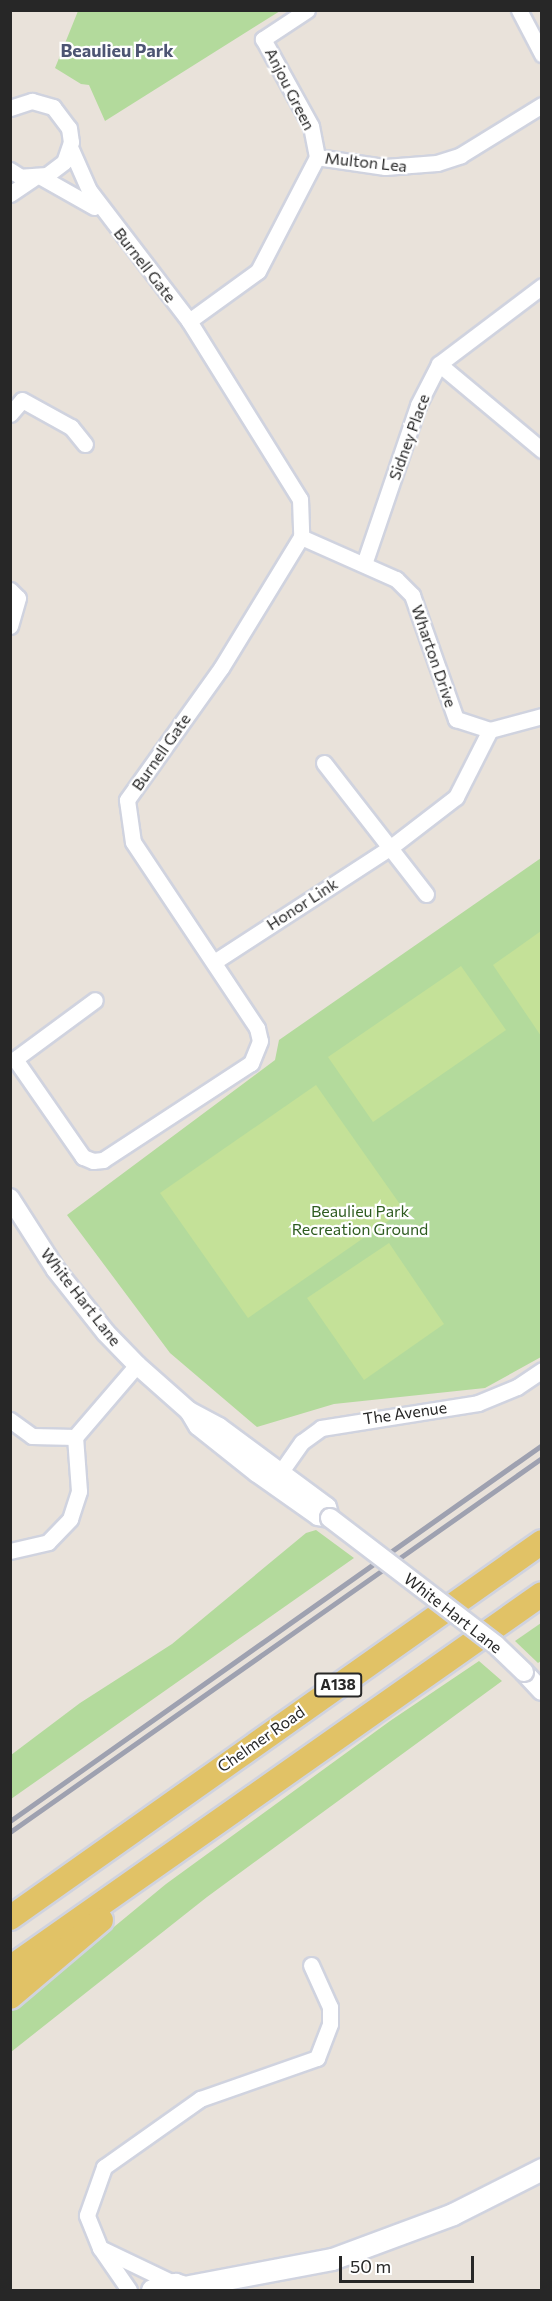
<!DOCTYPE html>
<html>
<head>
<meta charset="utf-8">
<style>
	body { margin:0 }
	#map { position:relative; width:552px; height:2301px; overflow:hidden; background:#e9e2da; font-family:Commissioner,sans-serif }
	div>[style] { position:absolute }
	.green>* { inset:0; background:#b3da9c }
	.pitch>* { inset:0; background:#c4e198 }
	.roads { filter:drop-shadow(2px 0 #d0d3df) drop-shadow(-2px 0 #d0d3df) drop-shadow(0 2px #d0d3df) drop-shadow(0 -2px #d0d3df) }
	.minor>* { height:15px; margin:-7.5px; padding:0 7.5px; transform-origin:7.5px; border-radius:7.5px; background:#fff }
	.tertiary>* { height:18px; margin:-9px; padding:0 9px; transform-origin:9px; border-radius:9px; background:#fff }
	.secondary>* { height:21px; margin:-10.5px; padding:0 10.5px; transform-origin:10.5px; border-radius:10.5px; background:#fff }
	.primary>* { height:24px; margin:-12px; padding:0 12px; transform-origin:12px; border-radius:12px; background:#e1c266 }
	.rail>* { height:4.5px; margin:-2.25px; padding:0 2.25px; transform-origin:2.25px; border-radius:2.25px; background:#9ea1b0 }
	.bridges { filter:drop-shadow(2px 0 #d0d3df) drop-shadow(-2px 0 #d0d3df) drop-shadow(0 2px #d0d3df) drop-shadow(0 -2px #d0d3df) }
	.tertiary-bridge>* { height:18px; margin:-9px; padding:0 9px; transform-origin:9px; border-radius:9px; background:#fff }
	span { translate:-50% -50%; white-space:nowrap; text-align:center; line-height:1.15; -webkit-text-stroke:4.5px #fff; paint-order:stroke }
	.shield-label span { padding:2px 4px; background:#fff; border:2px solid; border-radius:4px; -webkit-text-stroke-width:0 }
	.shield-label { font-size:15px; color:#272727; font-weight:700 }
	.street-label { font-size:16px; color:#272727 }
	.park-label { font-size:16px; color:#2e5c20 }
	.neighbourhood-label { font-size:18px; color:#4d5573; font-weight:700 }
	.frame { position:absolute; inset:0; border:12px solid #272727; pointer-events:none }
	.scale { position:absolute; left:339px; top:2256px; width:135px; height:27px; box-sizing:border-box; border:3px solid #272727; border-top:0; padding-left:8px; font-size:18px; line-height:21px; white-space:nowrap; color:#272727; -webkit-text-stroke:4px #fff; paint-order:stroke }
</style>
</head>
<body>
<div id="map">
	<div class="green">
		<i style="clip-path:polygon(78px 11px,78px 10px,280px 11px,105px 121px,89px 85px,81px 84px,55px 68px)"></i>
		<i style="clip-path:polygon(541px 858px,541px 1357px,485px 1388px,334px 1404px,257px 1427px,170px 1353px,67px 1215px,275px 1060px,279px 1040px)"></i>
		<i style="clip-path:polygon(316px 1530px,354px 1558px,11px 1799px,11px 1755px,80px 1703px,172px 1644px,306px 1533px)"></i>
		<i style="clip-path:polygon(541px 1623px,541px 1661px,538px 1663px,515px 1641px)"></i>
		<i style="clip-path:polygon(479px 1661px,502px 1681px,207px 1897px,11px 2052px,11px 2012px,166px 1884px,390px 1721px)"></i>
	</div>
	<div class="pitch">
		<i style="clip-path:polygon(541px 931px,541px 1036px,493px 965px)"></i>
		<i style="clip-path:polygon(461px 966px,506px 1030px,373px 1122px,328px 1057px)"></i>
		<i style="clip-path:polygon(316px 1085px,404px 1210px,248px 1318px,160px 1193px)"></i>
		<i style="clip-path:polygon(389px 1243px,444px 1324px,364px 1380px,307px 1298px)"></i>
	</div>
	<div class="roads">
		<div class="minor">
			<i style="left:307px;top:10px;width:53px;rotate:146.6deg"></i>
			<i style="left:263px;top:39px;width:99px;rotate:61.1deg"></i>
			<i style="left:311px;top:126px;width:32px;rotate:79deg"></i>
			<i style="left:519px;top:10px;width:50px;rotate:62.4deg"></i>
			<i style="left:10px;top:108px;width:23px;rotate:-18deg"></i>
			<i style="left:32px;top:101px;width:22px;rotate:16deg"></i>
			<i style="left:53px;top:107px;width:26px;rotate:53deg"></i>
			<i style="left:69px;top:128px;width:14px;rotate:82deg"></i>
			<i style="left:71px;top:142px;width:21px;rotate:109deg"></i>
			<i style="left:64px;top:162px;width:21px;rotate:143deg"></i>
			<i style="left:47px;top:175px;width:26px;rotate:176deg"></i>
			<i style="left:21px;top:177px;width:13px;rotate:-148deg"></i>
			<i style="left:70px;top:147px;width:47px;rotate:66.2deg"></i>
			<i style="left:89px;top:190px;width:165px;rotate:52.6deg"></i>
			<i style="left:189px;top:321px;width:210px;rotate:58.1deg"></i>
			<i style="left:300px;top:499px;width:38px;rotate:88deg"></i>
			<i style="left:301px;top:537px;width:153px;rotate:121.4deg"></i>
			<i style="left:221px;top:668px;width:162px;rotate:125.5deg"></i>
			<i style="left:127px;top:800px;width:42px;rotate:81.9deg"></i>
			<i style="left:133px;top:842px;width:224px;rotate:56.3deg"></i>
			<i style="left:257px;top:1028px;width:13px;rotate:77deg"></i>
			<i style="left:260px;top:1041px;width:24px;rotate:112deg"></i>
			<i style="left:251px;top:1063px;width:177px;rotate:146.8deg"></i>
			<i style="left:103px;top:1160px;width:10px;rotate:174deg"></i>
			<i style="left:93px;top:1161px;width:11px;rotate:-158deg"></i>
			<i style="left:83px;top:1157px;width:119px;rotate:-124.8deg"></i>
			<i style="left:15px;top:1059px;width:99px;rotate:-36.4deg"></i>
			<i style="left:41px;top:177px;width:61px;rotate:29.5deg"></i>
			<i style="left:10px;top:194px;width:29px;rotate:-34deg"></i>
			<i style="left:189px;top:321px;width:85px;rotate:-35.9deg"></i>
			<i style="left:258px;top:271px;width:128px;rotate:-62.6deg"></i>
			<i style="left:317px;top:157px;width:69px;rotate:8.4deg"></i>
			<i style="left:385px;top:167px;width:52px;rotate:-4.4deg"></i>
			<i style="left:437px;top:163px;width:25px;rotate:-18deg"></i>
			<i style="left:461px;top:155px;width:95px;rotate:-31.7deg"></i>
			<i style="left:439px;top:364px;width:134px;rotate:39.9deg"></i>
			<i style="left:10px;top:414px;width:18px;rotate:-49deg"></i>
			<i style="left:22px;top:400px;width:56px;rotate:28.9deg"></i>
			<i style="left:71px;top:427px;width:22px;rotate:51deg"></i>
			<i style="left:301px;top:537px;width:104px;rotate:23.9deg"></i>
			<i style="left:396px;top:579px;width:23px;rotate:45deg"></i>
			<i style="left:412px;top:595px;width:132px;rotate:70.5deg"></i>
			<i style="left:456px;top:719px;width:36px;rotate:18deg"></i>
			<i style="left:490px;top:730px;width:54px;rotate:-15.1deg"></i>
			<i style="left:364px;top:564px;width:168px;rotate:-71.2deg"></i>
			<i style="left:418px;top:405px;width:46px;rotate:-62.9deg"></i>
			<i style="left:439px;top:364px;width:129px;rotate:-37.1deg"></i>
			<i style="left:10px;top:590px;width:11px;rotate:45deg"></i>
			<i style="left:18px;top:598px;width:29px;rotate:106deg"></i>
			<i style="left:324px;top:763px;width:166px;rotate:52.1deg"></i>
			<i style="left:214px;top:962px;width:211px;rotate:-33deg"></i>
			<i style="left:391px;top:847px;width:82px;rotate:-37.6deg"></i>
			<i style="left:456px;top:797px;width:75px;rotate:-63.1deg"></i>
			<i style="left:10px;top:1420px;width:27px;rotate:36deg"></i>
			<i style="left:32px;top:1436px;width:43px;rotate:1.3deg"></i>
			<i style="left:280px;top:1473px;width:38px;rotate:-55deg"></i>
			<i style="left:302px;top:1442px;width:24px;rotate:-36deg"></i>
			<i style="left:321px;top:1428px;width:159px;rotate:-9deg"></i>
			<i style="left:478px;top:1403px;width:42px;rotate:-22.3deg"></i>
			<i style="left:517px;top:1387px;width:30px;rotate:-34deg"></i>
			<i style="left:10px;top:1551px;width:39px;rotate:-13deg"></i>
			<i style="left:48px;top:1542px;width:32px;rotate:-46deg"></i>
			<i style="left:70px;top:1519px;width:29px;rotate:-72deg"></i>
			<i style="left:79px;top:1491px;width:54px;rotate:-94.2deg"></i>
			<i style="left:75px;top:1437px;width:95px;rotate:-49.3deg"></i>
			<i style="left:100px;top:2248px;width:83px;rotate:25.6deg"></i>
			<i style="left:129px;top:2290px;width:51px;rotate:-124.6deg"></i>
			<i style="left:100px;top:2248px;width:35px;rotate:-112deg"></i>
			<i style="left:87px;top:2215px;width:51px;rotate:-70.5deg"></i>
			<i style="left:104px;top:2167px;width:118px;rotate:-35.3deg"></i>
			<i style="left:200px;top:2099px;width:124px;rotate:-19.3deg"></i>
			<i style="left:317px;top:2058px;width:36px;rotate:-69deg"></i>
			<i style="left:330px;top:2024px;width:17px;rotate:-90deg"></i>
			<i style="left:330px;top:2007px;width:46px;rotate:-114.3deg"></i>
		</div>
		<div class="tertiary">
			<i style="left:10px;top:1198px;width:85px;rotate:57.4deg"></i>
			<i style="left:56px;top:1270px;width:80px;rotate:51.6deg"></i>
			<i style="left:106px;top:1333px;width:45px;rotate:45.9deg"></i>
			<i style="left:137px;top:1365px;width:69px;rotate:41.5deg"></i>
			<i style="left:189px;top:1411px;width:34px;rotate:28deg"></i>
			<i style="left:219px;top:1427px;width:134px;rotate:36.5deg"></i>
			<i style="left:327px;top:1507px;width:11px;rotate:75deg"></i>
			<i style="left:330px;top:1518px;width:12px;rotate:-171deg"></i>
			<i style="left:318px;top:1516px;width:75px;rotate:-144.8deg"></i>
			<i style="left:257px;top:1473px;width:75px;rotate:-141.5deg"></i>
			<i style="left:198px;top:1426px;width:17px;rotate:-121deg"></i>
			<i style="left:524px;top:1672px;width:26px;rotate:47deg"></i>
		</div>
		<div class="secondary">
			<i style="left:189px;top:2286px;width:146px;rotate:-10.7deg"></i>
			<i style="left:332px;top:2259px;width:129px;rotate:-20.4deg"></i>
			<i style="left:453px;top:2214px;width:100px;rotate:-26.8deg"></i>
			<i style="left:152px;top:2290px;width:24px;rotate:-15deg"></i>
			<i style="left:175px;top:2284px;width:22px;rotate:16deg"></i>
		</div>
		<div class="primary">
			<i style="left:10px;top:1918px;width:651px;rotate:-35.25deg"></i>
			<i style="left:10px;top:1968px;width:650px;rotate:-35.11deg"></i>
			<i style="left:10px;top:1997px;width:119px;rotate:-40.2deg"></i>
		</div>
	</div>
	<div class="rail">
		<i style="left:10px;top:1821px;width:651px;rotate:-35.25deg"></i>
		<i style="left:10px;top:1832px;width:650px;rotate:-35.11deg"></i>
	</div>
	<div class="bridges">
		<div class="tertiary-bridge">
			<i style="left:330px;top:1518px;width:209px;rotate:37.4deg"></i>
			<i style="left:496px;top:1645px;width:39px;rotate:44deg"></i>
		</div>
	</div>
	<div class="shield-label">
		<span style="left:338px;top:1685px">A138</span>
	</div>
	<div class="street-label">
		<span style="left:290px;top:89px;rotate:63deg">Anjou Green</span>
		<span style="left:366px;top:162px;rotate:6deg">Multon Lea</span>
		<span style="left:145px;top:265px;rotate:52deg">Burnell Gate</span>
		<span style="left:409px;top:437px;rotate:-70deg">Sidney Place</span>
		<span style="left:434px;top:656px;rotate:71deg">Wharton Drive</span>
		<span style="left:161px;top:752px;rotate:-55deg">Burnell Gate</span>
		<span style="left:302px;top:904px;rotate:-33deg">Honor Link</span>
		<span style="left:81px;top:1297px;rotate:52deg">White Hart Lane</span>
		<span style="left:405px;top:1413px;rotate:-8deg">The Avenue</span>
		<span style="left:453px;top:1613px;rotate:38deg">White Hart Lane</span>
		<span style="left:261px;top:1739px;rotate:-35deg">Chelmer Road</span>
	</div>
	<div class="park-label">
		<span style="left:360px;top:1220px">Beaulieu Park<br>Recreation Ground</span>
	</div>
	<div class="neighbourhood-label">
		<span style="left:117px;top:50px">Beaulieu Park</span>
	</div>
	<div class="frame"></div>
	<div class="scale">50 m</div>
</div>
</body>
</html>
